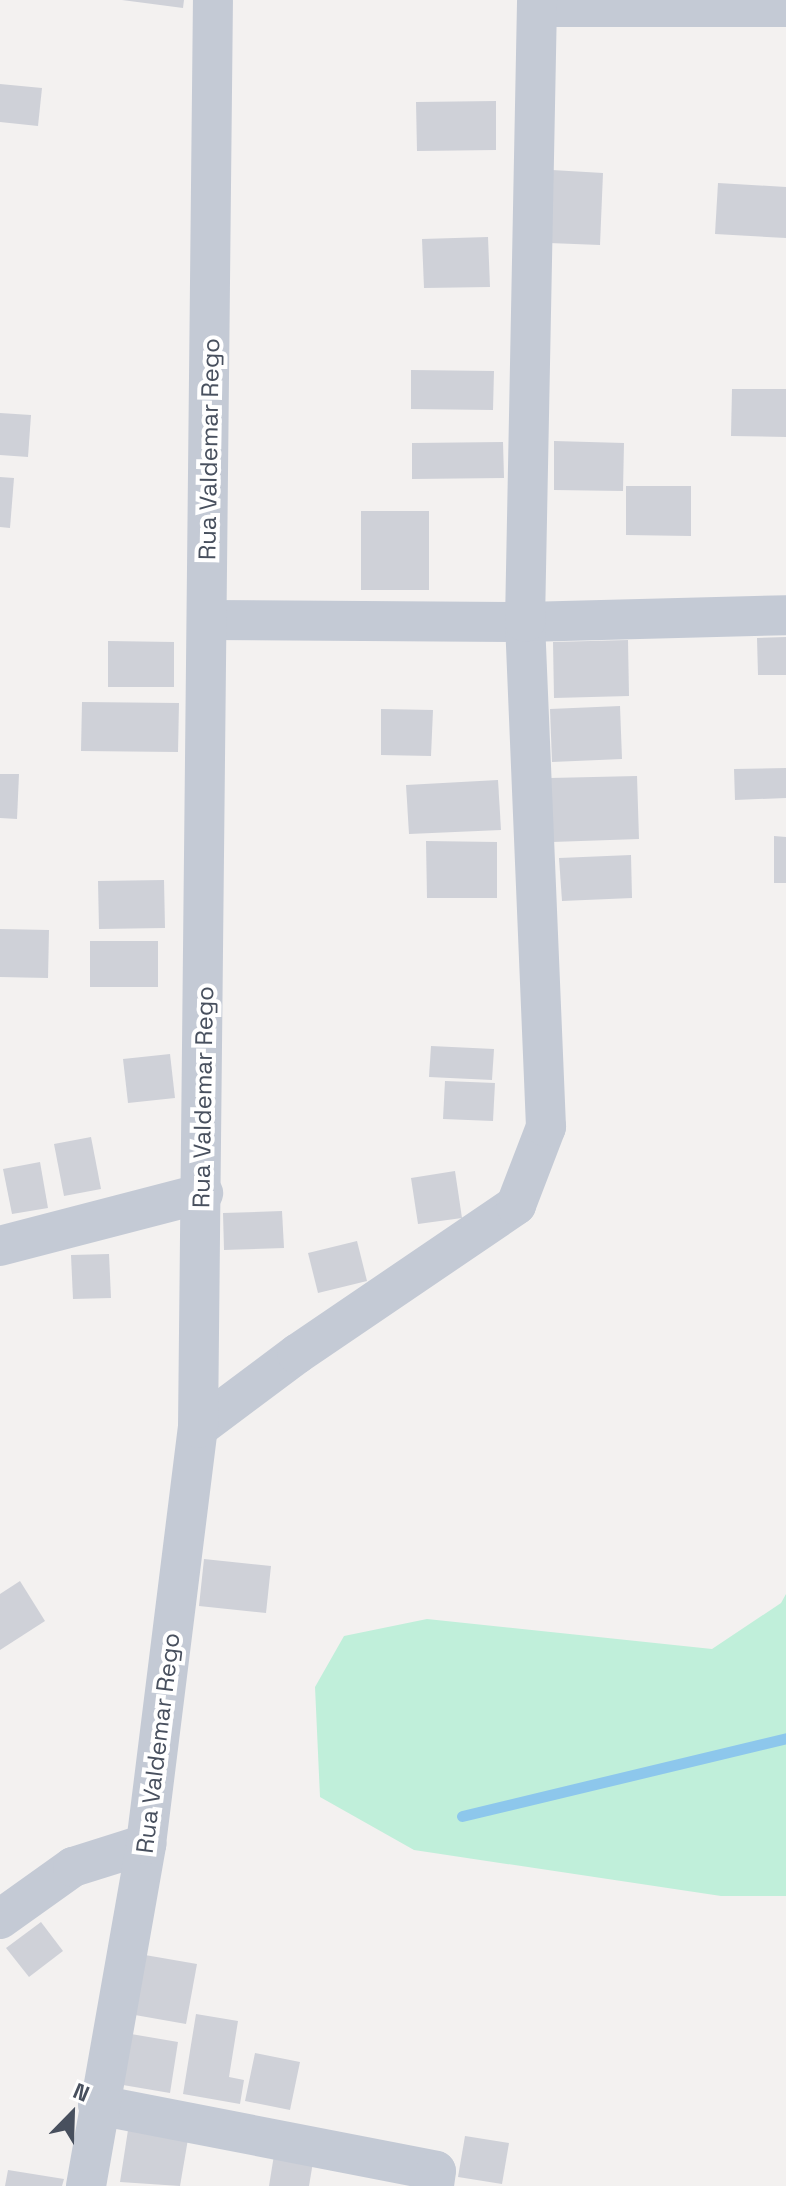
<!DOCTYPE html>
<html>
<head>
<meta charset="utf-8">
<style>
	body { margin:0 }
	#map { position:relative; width:786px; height:2186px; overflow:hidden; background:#f3f1f0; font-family:"Space Grotesk",sans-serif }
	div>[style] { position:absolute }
	.green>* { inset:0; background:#c0efda }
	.stream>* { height:11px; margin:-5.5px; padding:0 5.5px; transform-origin:5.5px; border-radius:5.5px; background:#8dc7ec }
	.building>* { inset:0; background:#cfd1d8 }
	.minor>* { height:40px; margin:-20px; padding:0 20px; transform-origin:20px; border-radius:20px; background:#c4cad5 }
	span { translate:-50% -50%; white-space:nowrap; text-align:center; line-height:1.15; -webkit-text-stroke:8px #fff; paint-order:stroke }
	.street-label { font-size:24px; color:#48505e }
	.north { position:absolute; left:32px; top:2074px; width:80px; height:80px; -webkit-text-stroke:6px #fff; paint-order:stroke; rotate:23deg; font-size:22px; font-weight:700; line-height:32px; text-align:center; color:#48505e }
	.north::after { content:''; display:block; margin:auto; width:28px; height:36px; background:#48505e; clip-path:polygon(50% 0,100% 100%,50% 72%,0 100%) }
</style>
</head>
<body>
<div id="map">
	<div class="green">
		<i style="clip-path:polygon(786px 1594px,786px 1896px,721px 1896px,414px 1850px,320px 1797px,315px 1687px,344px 1636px,427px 1619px,712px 1649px,781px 1603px)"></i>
	</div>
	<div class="stream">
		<i style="left:462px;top:1816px;width:333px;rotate:-13.5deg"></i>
	</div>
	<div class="building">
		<i style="clip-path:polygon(122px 0,184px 0,183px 8px)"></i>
		<i style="clip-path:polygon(0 84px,42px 88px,38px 126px,0 122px)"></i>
		<i style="clip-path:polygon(496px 101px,496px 150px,417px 151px,416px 102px)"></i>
		<i style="clip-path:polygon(552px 170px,603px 173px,600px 245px,549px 243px)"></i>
		<i style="clip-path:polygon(718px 183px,786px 187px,786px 238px,715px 234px)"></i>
		<i style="clip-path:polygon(488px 237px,490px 287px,424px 288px,422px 239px)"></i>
		<i style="clip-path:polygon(411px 370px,494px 371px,493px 410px,411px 409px)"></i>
		<i style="clip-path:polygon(732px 389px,786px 389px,786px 437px,731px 436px)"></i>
		<i style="clip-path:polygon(0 413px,31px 415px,28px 457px,0 455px)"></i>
		<i style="clip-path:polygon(554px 441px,624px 443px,623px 491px,554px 490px)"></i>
		<i style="clip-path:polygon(503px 442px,504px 478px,412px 479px,412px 443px)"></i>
		<i style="clip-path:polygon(0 477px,14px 478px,10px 528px,0 527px)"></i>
		<i style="clip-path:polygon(626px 486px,691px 486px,691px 536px,626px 535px)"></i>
		<i style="clip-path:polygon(361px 511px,429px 511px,429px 590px,361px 590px)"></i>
		<i style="clip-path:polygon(786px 637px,786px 675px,758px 675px,757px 638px)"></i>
		<i style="clip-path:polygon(628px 640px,629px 696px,554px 698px,553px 642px)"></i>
		<i style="clip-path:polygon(108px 641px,174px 642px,174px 687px,108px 687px)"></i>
		<i style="clip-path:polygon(82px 702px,179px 703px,178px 752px,81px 751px)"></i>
		<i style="clip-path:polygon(620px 706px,622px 759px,552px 762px,550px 709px)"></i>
		<i style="clip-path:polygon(381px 709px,433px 710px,431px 756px,381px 755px)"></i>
		<i style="clip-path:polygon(786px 768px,786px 798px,735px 800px,734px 769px)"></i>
		<i style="clip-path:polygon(0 774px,19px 774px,17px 819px,0 818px)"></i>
		<i style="clip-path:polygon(637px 776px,639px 839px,552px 842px,550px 778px)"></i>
		<i style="clip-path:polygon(498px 780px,501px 830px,409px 834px,406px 785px)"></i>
		<i style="clip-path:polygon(774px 836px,786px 837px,786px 883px,774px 883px)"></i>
		<i style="clip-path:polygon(426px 841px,497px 842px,497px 898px,427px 898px)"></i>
		<i style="clip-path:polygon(631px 855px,632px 898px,562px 901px,559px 858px)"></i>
		<i style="clip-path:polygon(164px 880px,165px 928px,99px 929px,98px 881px)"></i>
		<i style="clip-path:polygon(0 929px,49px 930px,48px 978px,0 977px)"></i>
		<i style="clip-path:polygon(90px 941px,158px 941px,158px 987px,90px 987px)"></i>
		<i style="clip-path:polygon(431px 1046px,494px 1049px,492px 1080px,429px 1077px)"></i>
		<i style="clip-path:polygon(170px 1054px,175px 1098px,128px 1103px,123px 1059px)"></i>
		<i style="clip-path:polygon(445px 1081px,495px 1083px,493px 1121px,443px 1119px)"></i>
		<i style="clip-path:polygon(91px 1137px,101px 1189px,64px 1196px,54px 1144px)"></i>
		<i style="clip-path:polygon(40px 1162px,48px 1208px,12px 1214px,3px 1169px)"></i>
		<i style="clip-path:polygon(455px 1171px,462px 1218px,418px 1224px,411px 1178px)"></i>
		<i style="clip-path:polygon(282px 1211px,284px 1248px,224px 1250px,223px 1213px)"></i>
		<i style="clip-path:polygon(357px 1241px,367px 1281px,318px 1293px,308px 1253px)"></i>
		<i style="clip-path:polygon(109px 1254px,111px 1298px,73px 1299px,71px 1255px)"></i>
		<i style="clip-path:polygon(204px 1559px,271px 1566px,266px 1613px,199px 1606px)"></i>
		<i style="clip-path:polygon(20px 1581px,45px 1621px,0 1650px,0 1594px)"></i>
		<i style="clip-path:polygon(41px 1922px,63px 1951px,29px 1977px,6px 1948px)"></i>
		<i style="clip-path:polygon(145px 1955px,197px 1964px,186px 2024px,135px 2015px)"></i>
		<i style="clip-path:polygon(196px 2014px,238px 2021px,229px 2077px,244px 2080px,240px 2104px,183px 2094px)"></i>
		<i style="clip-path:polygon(131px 2034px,178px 2042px,170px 2093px,123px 2085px)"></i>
		<i style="clip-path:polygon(255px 2053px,300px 2062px,290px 2110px,245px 2101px)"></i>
		<i style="clip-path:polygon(128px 2130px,188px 2139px,180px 2186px,120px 2182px)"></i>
		<i style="clip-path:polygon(465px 2136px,509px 2143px,502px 2184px,458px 2177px)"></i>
		<i style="clip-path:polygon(274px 2155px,313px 2162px,309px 2186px,269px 2186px)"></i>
		<i style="clip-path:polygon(8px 2170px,64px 2179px,62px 2186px,5px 2186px)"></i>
	</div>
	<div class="minor">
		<i style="left:537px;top:7px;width:249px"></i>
		<i style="left:207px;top:620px;width:318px;rotate:0.4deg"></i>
		<i style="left:525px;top:622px;width:261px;rotate:-1.5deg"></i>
		<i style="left:0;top:1246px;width:210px;rotate:-14.6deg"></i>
		<i style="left:198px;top:1428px;width:124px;rotate:-36.8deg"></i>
		<i style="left:297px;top:1354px;width:265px;rotate:-34.2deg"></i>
		<i style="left:516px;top:1205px;width:84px;rotate:-69deg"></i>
		<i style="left:546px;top:1127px;width:505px;rotate:-92.38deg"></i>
		<i style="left:525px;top:622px;width:622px;rotate:-88.89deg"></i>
		<i style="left:0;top:1919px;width:90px;rotate:-35.5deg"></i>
		<i style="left:73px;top:1867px;width:77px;rotate:-17.5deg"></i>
		<i style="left:98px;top:2105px;width:344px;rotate:11deg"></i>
		<i style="left:436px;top:2171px;width:15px;rotate:98deg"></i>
		<i style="left:86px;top:2186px;width:347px;rotate:-80deg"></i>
		<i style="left:146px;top:1844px;width:419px;rotate:-82.9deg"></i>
		<i style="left:198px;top:1428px;width:1428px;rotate:-89.4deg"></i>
	</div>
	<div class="street-label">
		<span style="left:209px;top:449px;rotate:-89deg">Rua Valdemar Rego</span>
		<span style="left:203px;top:1097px;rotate:-89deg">Rua Valdemar Rego</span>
		<span style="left:158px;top:1743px;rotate:-83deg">Rua Valdemar Rego</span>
	</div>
	<div class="north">N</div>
</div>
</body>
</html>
